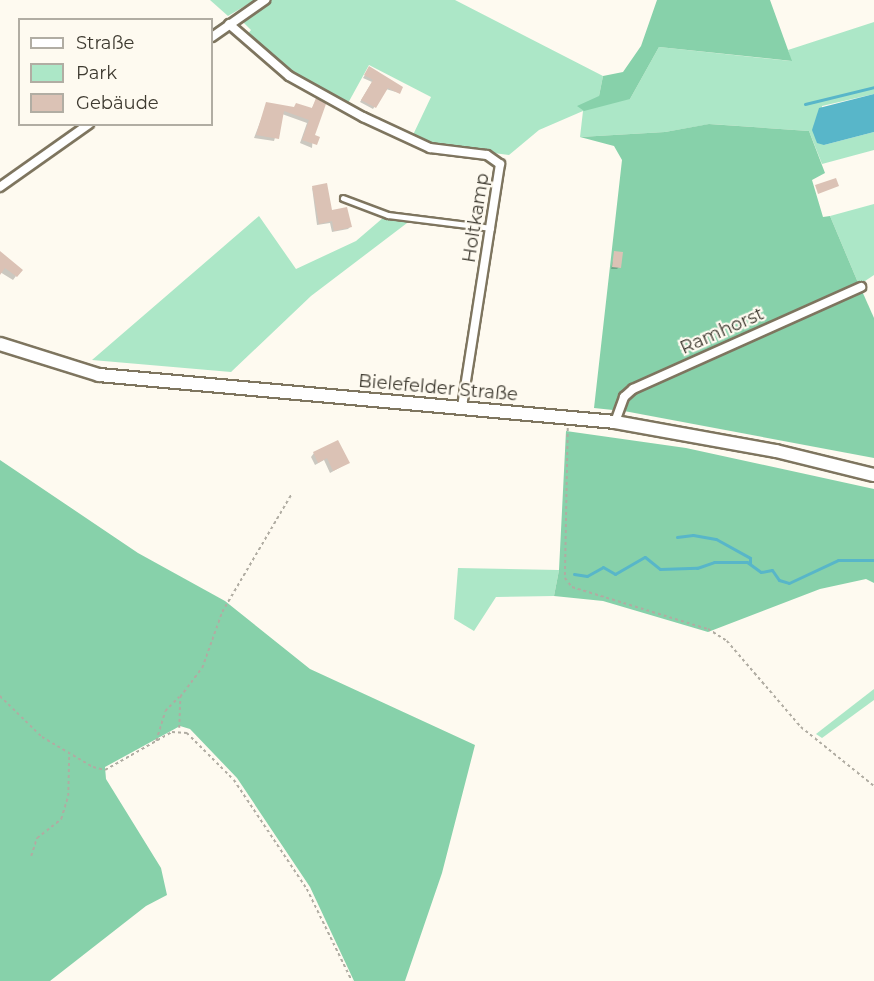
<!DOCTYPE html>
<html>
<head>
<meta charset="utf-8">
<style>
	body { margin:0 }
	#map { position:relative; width:874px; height:981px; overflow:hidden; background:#fefaf0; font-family:Montserrat,sans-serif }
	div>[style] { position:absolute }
	.green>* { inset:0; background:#ace7c7 }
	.forest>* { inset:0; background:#87d1aa }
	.water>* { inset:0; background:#58b6c9 }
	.shadow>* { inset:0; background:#0003 }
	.stream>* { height:3px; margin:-1.5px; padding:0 1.5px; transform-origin:1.5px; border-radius:1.5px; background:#58b6c9 }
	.building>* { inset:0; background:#dbc2b5 }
	.path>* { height:1.5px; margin-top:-0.75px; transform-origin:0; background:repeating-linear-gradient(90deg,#b0aca2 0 3px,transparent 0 6px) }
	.roads { filter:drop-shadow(2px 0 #7e755f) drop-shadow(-2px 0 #7e755f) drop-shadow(0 2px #7e755f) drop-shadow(0 -2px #7e755f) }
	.service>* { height:4.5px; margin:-2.25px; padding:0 2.25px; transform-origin:2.25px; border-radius:2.25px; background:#fff }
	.minor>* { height:8px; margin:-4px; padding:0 4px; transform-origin:4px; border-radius:4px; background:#fff }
	.secondary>* { height:12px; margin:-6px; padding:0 6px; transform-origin:6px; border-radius:6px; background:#fff }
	span { translate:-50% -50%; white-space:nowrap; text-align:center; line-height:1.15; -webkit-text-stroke:4.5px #fefaf0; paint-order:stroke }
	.street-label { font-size:18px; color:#3e3a30 }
	.legend { position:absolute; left:18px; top:18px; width:195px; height:108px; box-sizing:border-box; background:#fefaf0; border:2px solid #b1ada3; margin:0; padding:8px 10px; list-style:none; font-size:18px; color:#3e3a30 }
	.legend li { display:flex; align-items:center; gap:12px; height:30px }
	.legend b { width:30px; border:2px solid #b1ada3 }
</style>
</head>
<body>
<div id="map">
	<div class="green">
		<i style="clip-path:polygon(210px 0,255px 0,228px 16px)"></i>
		<i style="clip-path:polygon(271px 0,455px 0,603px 76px,599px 96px,630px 99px,659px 47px,791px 61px,788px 50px,874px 22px,874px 94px,822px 106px,824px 145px,874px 132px,874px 150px,822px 164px,809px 131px,710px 124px,665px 132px,580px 137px,583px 111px,539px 130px,509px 155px,431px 145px,412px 137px,431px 97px,369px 65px,347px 105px,291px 74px,247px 35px,251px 30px,242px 21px)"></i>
		<i style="clip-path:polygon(874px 204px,874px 275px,859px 285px,830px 216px)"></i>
		<i style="clip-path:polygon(259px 216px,296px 269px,356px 241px,384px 217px,411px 220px,311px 296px,231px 372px,92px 360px)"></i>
		<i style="clip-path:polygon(458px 568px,559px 570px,554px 596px,496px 597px,474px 631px,454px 619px)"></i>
		<i style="clip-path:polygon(874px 689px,874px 700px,822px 738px,816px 734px)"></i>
	</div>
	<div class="forest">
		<i style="clip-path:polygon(657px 0,770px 0,792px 61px,659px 47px,630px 99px,584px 111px,577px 106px,599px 96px,603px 76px,623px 72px,641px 46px)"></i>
		<i style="clip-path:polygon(709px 124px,809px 131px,825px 173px,812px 180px,823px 217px,830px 216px,859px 285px,631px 387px,613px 410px,594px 408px,622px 160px,614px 146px,580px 137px,665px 132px)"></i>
		<i style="clip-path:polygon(862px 291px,874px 318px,874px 458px,624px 411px,634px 393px)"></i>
		<i style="clip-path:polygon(566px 431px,686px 448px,874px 489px,874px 583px,866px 579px,820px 589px,708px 632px,603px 601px,554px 596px,559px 570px)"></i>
		<i style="clip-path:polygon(0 460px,138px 553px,225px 601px,310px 669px,475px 745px,442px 873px,405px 981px,354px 981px,310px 887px,237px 778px,190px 729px,180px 726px,105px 767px,106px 779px,161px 868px,167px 895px,146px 906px,50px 981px,0 981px)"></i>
	</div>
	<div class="water">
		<i style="clip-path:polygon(874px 94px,874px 132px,824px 145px,817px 143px,812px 130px,819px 108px)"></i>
	</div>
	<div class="shadow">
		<i style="clip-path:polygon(368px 70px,399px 93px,386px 89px,373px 109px,360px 102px,372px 82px,363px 78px)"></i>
		<i style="clip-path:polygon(316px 100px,312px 148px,300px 143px,307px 123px,282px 114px,274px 141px,254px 138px,267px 104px,311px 110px)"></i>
		<i style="clip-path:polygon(312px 187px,331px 212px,350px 227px,348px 229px,332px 232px,330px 223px,317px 225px)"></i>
		<i style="clip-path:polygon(0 253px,16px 276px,13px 280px,0 272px)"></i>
		<i style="clip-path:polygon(615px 253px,619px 267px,617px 269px,611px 269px)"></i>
		<i style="clip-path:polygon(314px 453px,348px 463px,330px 473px,324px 460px,315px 465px,311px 457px)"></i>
	</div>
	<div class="stream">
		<i style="left:212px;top:30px;width:54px;rotate:-33.7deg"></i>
		<i style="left:805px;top:104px;width:71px;rotate:-13.8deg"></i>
		<i style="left:677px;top:537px;width:16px;rotate:-7deg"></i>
		<i style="left:693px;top:535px;width:23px;rotate:10deg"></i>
		<i style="left:716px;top:539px;width:39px;rotate:29deg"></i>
		<i style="left:750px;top:558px;width:5px;rotate:90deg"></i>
		<i style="left:574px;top:574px;width:13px;rotate:9deg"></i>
		<i style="left:587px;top:576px;width:18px;rotate:-29deg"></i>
		<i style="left:603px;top:567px;width:14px;rotate:30deg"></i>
		<i style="left:615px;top:574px;width:34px;rotate:-30deg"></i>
		<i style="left:645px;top:557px;width:19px;rotate:39deg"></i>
		<i style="left:660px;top:569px;width:37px;rotate:-2deg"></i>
		<i style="left:697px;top:568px;width:18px;rotate:-19deg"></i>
		<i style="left:714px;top:562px;width:33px"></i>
		<i style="left:747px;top:562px;width:17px;rotate:36deg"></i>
		<i style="left:761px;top:572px;width:11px;rotate:-10deg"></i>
		<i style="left:772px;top:570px;width:12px;rotate:55deg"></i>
		<i style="left:779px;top:580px;width:10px;rotate:17deg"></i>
		<i style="left:789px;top:583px;width:54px;rotate:-25.1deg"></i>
		<i style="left:838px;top:560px;width:36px"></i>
	</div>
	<div class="building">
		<i style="clip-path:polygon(369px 66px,403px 87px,400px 94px,388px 88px,376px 108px,361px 100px,373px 80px,364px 75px)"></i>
		<i style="clip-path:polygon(316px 98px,326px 104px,315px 135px,320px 137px,317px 145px,302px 140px,309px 120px,284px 111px,279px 139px,256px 135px,266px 102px,294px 107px,296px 103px,312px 108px)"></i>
		<i style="clip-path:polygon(836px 178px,839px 186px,818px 194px,815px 185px)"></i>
		<i style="clip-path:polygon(327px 183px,332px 210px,347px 207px,352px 227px,334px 231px,332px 221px,319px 224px,312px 186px)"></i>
		<i style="clip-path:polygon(0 251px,23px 270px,17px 277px,5px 268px,0 275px)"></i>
		<i style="clip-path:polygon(614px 251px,623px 252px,621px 268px,612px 267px)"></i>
		<i style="clip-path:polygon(338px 440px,350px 463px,333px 471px,327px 458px,318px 463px,313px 452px)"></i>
	</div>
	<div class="path">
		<i style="left:568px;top:428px;width:150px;rotate:91.1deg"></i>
		<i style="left:565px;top:578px;width:11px;rotate:52deg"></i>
		<i style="left:572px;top:587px;width:142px;rotate:17.2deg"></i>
		<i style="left:708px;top:629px;width:22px;rotate:32deg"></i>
		<i style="left:727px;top:641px;width:113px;rotate:49.3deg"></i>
		<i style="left:801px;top:727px;width:94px;rotate:38.9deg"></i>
		<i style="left:0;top:696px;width:59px;rotate:44.3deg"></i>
		<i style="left:42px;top:737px;width:59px;rotate:30.5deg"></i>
		<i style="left:93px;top:767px;width:12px;rotate:14deg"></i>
		<i style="left:105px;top:770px;width:77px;rotate:-29.6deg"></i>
		<i style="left:172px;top:732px;width:15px;rotate:4deg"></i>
		<i style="left:187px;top:733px;width:66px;rotate:45deg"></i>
		<i style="left:234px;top:780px;width:131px;rotate:56.2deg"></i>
		<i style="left:307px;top:889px;width:102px;rotate:63.9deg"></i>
		<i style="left:179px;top:728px;width:31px;rotate:-88deg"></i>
		<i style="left:180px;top:697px;width:36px;rotate:-53deg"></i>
		<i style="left:202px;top:668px;width:59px;rotate:-70.3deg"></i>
		<i style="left:222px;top:612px;width:136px;rotate:-59.5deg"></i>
		<i style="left:156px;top:741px;width:31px;rotate:-73deg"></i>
		<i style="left:165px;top:711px;width:20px;rotate:-45deg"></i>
		<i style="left:31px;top:856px;width:19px;rotate:-72deg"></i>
		<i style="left:37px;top:838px;width:31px;rotate:-38deg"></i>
		<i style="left:61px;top:819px;width:24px;rotate:-73deg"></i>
		<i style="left:68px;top:796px;width:43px;rotate:-88.7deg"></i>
	</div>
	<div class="roads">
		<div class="service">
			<i style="left:343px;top:198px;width:48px;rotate:20.7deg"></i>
			<i style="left:388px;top:215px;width:104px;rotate:7.2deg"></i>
		</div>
		<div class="minor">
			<i style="left:229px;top:24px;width:79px;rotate:40.9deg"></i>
			<i style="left:289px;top:76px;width:85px;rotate:29deg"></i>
			<i style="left:363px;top:117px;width:74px;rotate:24.8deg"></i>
			<i style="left:430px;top:148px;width:57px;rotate:7deg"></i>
			<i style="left:487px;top:155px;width:16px;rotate:35deg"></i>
			<i style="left:500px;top:164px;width:247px;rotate:98.9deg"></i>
			<i style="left:212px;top:37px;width:65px;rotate:-34.9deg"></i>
			<i style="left:0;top:187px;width:109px;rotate:-35.3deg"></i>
			<i style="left:615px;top:422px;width:27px;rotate:-70deg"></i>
			<i style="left:624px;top:397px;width:12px;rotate:-42deg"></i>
			<i style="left:633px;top:389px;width:250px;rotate:-24.1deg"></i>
		</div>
		<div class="secondary">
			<i style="left:0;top:344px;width:104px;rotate:17.4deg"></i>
			<i style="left:99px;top:375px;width:518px;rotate:5.2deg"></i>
			<i style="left:615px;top:422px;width:164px;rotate:10.2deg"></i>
			<i style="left:776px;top:451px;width:101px;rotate:13.8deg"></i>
		</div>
	</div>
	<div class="street-label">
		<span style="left:476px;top:218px;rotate:-81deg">Holtkamp</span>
		<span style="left:722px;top:331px;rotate:-24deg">Ramhorst</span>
		<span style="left:438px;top:388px;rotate:5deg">Bielefelder Straße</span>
	</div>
	<ul class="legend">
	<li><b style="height:8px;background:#fff"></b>Straße</li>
	<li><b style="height:16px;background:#ace7c7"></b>Park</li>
	<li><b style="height:16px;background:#dbc2b5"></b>Gebäude</li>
	</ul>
</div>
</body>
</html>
